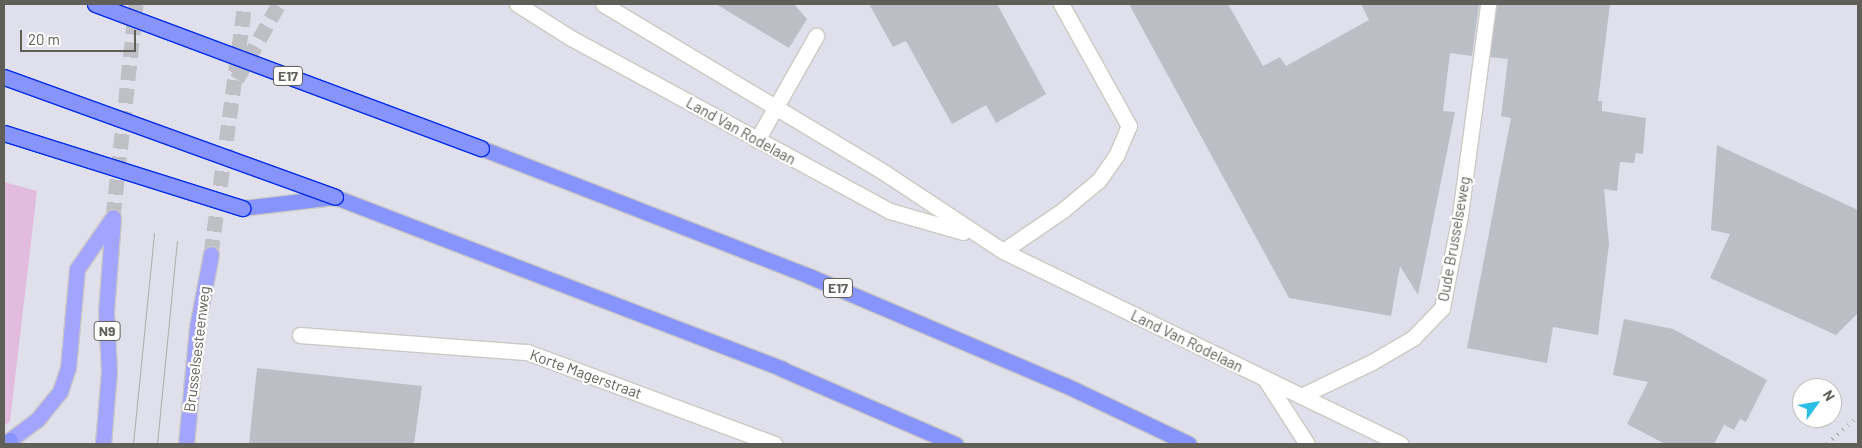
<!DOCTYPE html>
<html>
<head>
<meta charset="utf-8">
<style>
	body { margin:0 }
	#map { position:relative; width:1862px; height:448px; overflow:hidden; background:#dfe0eb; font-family:Barlow,sans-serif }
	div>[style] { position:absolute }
	.green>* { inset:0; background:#e3bbde }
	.building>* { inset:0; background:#bcbec6 }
	.tertiary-tunnel>* { height:15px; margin-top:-7.5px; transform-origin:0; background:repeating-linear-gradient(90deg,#bfc0c6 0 15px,transparent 0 23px) }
	.primary-tunnel>* { height:15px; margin-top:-7.5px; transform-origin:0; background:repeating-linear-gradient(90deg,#bfc0c6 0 15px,transparent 0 23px) }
	.roads { filter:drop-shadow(1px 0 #cac9c3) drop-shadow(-1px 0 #cac9c3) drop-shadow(0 1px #cac9c3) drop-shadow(0 -1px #cac9c3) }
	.service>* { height:15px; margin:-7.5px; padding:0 7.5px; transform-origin:7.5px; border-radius:7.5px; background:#fff }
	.minor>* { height:15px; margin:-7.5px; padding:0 7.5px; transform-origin:7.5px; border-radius:7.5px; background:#fff }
	.tertiary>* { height:15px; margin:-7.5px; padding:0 7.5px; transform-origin:7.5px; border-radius:7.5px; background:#fff }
	.primary>* { height:15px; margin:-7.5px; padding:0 7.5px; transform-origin:7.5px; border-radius:7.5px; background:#a2a4fe }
	.motorway>* { height:15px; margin:-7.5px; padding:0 7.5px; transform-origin:7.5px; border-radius:7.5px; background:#8694fb }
	.tram>* { height:1px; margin:-0.5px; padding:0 0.5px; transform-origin:0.5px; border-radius:0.5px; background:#acacab }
	.rail>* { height:4px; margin-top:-2px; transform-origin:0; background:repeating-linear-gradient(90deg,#acacab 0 1px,transparent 0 7px) }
	.bridges { filter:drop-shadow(1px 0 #032ae8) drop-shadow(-1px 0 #032ae8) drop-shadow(0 1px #032ae8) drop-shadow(0 -1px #032ae8) }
	.motorway-bridge>* { height:15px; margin:-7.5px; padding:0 7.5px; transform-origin:7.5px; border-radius:7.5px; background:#8694fb }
	span { translate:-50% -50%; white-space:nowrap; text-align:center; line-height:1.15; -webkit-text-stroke:4.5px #fff; paint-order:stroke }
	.shield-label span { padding:1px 4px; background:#fff; border:1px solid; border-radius:4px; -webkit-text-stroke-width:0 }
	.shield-label { font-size:14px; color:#605e58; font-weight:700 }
	.street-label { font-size:15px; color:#605e58 }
	.frame { position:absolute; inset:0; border:5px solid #605e58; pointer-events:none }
	.north { position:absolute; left:1792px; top:378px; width:50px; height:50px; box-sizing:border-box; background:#fff; border:1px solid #bfbfbc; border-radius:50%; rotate:58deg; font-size:14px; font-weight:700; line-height:20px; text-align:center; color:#605e58 }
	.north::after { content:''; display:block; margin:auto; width:18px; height:22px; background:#2abde6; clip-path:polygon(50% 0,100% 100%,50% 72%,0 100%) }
	.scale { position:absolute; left:20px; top:30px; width:116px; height:22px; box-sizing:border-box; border:2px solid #605e58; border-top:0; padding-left:6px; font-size:15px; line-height:18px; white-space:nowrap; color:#605e58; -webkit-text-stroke:4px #fff; paint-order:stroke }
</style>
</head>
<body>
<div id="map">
	<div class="green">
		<i style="clip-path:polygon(4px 182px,37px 191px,10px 421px,4px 426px)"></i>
	</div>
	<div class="building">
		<i style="clip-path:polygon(716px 4px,794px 4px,807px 19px,789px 48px)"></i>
		<i style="clip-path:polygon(869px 4px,997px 4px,1046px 94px,996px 123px,986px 105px,952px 124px,906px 41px,893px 47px)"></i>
		<i style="clip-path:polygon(1129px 4px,1228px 4px,1263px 66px,1280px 57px,1286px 66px,1369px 20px,1361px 4px,1479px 4px,1472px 56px,1450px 53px,1443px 111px,1455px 112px,1418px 295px,1400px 266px,1391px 316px,1289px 298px)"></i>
		<i style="clip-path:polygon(1497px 4px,1610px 4px,1598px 101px,1602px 101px,1602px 111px,1646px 118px,1643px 154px,1636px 153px,1634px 163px,1620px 162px,1617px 191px,1604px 189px,1609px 244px,1598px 335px,1553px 327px,1547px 363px,1467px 348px,1511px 118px,1501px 116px,1508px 59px,1490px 57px)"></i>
		<i style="clip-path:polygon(1717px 145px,1858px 210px,1858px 313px,1836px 335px,1710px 278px,1730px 234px,1711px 230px)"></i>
		<i style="clip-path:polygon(1624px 319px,1673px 329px,1767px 380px,1746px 422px,1740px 419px,1734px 430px,1724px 425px,1714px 444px,1665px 444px,1627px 424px,1648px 382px,1613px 375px)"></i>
		<i style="clip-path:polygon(257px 368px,422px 386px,414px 444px,249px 444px)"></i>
	</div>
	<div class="tertiary-tunnel">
		<i style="left:237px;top:79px;width:86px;rotate:-60.8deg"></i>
	</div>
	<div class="primary-tunnel">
		<i style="left:113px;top:217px;width:214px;rotate:-83.8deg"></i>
		<i style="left:211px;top:254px;width:252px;rotate:-82.3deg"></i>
	</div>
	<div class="roads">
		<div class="service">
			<i style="left:757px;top:140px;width:120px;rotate:-60.4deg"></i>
		</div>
		<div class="minor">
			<i style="left:1003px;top:251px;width:73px;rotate:-34.3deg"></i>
			<i style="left:1063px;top:210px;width:47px;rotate:-39.8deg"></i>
			<i style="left:1099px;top:180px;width:29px;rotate:-55deg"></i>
			<i style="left:1116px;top:156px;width:33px;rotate:-67deg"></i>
			<i style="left:1129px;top:126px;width:140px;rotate:-119.1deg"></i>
			<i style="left:300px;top:335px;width:228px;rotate:4.3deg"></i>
			<i style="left:527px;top:352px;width:264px;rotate:20.4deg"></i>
			<i style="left:1265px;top:379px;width:77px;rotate:57.1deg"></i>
			<i style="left:1301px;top:396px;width:79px;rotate:-25.6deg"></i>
			<i style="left:1372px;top:362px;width:48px;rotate:-30.3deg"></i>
			<i style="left:1413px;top:338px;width:42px;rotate:-46deg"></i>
			<i style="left:1442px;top:308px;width:95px;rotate:-79deg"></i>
			<i style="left:1460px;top:215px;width:213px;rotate:-82.4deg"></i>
		</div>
		<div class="tertiary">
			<i style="left:517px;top:4px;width:64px;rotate:32.2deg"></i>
			<i style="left:571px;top:38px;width:363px;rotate:28.5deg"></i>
			<i style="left:890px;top:211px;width:76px;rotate:16deg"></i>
			<i style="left:603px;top:4px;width:329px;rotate:30.9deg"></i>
			<i style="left:885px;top:173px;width:141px;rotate:33.5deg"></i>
			<i style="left:1003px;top:251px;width:442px;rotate:25.9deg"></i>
		</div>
		<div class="primary">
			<i style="left:10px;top:440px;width:34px;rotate:-37deg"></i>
			<i style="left:37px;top:420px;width:36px;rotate:-51deg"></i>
			<i style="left:60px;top:392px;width:25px;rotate:-72deg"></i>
			<i style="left:68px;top:368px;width:99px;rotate:-84.8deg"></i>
			<i style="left:77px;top:269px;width:63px;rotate:-55.3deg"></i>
			<i style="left:103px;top:444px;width:73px;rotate:-85.3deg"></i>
			<i style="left:109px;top:371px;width:59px;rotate:-92.9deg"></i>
			<i style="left:106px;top:312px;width:93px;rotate:-85.7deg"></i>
			<i style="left:186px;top:444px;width:118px;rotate:-84.6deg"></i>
			<i style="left:197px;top:327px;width:74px;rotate:-79.1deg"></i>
		</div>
		<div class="motorway">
			<i style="left:481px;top:148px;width:352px;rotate:21.3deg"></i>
			<i style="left:809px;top:276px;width:278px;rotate:23.1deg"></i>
			<i style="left:1065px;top:385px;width:137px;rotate:25.4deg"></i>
			<i style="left:242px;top:208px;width:94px;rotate:-6.7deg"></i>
			<i style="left:335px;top:197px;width:479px;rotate:21deg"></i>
			<i style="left:782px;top:369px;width:189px;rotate:23.4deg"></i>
			<i style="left:4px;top:444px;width:7px;rotate:-34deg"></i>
		</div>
	</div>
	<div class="tram">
		<i style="left:133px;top:444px;width:212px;rotate:-84.3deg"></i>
		<i style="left:157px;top:444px;width:204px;rotate:-84.4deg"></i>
	</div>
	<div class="rail">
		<i style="left:1827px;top:444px;width:41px;rotate:-41.1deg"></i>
	</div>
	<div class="bridges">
		<div class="motorway-bridge">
			<i style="left:95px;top:4px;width:412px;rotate:20.5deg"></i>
			<i style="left:4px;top:77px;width:352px;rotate:19.9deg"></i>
			<i style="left:4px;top:133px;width:250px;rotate:17.5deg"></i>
		</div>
	</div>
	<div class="shield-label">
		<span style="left:288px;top:76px">E17</span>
		<span style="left:838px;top:288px">E17</span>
		<span style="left:107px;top:331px">N9</span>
	</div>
	<div class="street-label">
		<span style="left:741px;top:131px;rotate:29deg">Land Van Rodelaan</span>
		<span style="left:1454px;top:239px;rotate:-80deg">Oude Brusselseweg</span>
		<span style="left:1187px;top:341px;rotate:26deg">Land Van Rodelaan</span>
		<span style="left:197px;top:349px;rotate:-83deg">Brusselsesteenweg</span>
		<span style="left:586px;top:374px;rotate:20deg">Korte Magerstraat</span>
	</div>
	<div class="frame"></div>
	<div class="north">N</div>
	<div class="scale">20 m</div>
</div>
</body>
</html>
